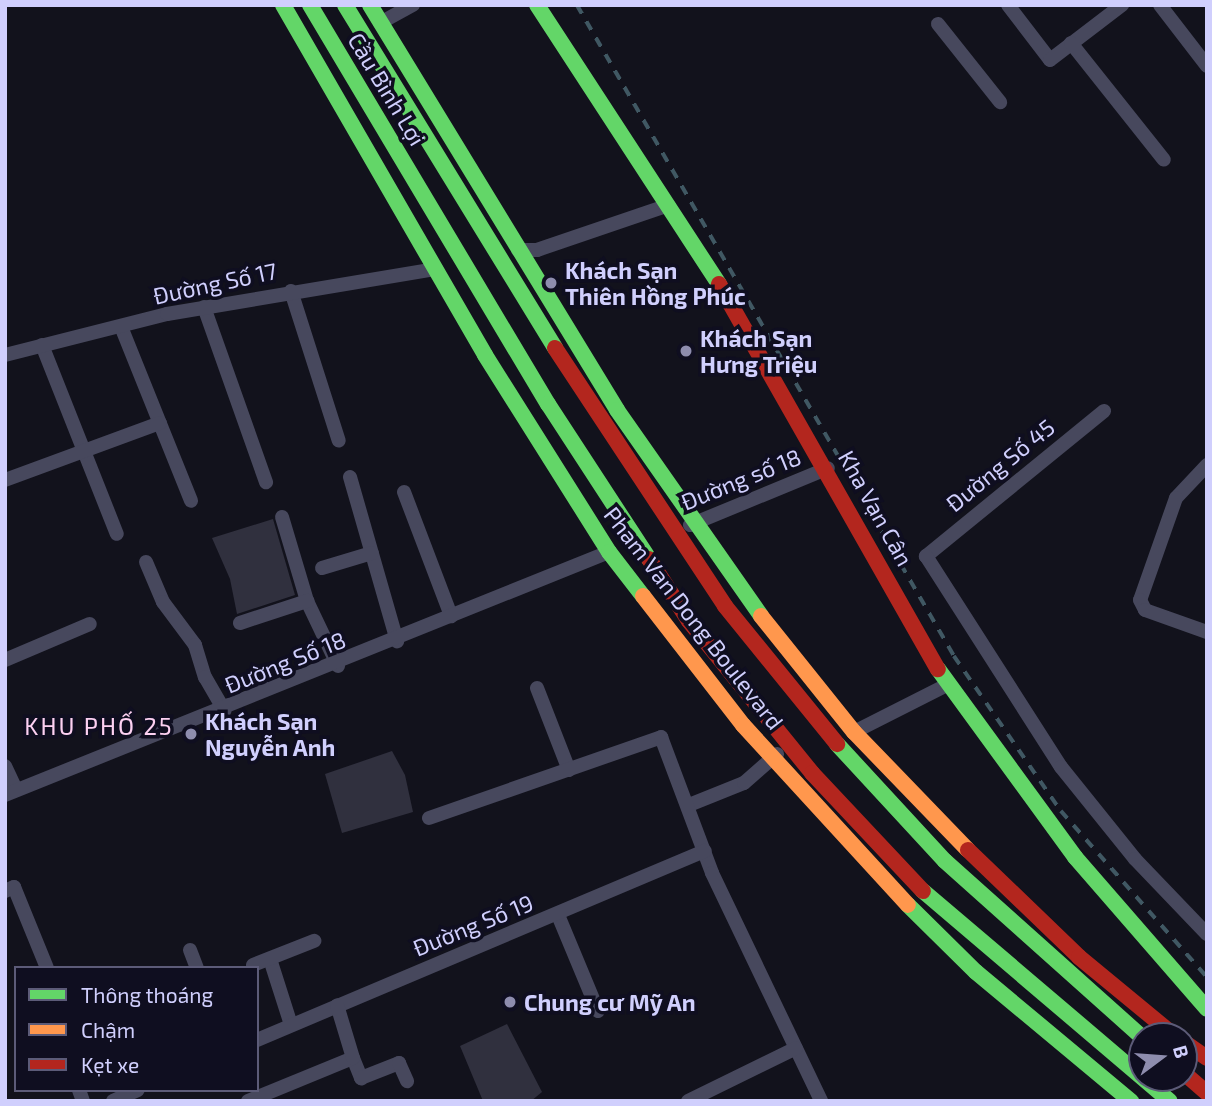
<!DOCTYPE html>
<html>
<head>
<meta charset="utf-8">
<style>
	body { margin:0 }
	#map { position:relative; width:1212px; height:1106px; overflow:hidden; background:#12121c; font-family:"Exo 2",sans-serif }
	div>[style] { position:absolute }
	.building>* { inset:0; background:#30303e }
	.street>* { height:14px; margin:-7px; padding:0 7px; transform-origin:7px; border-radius:7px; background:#47485d }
	.fast>* { height:16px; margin:-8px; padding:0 8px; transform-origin:8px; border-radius:8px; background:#63d668 }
	.slow>* { height:16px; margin:-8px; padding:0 8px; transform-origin:8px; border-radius:8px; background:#ff974d }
	.jam>* { height:16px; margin:-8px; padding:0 8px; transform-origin:8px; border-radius:8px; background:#b3261e }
	.rail>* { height:3.5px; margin-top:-1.75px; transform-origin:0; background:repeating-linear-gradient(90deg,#405863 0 10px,transparent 0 19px) }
	.dots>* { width:19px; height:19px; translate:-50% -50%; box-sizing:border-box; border:4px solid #0f0e20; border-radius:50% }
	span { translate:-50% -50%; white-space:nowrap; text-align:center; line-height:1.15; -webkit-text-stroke:7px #0f0e20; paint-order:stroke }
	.street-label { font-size:23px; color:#d0cffd }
	.poi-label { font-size:23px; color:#d0cffd; font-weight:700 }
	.left { translate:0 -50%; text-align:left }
	.neighbourhood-label { font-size:24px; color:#fdd1f2; letter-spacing:2px }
	.frame { position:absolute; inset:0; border:7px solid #d0cffd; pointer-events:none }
	.legend { position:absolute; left:14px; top:966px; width:245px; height:126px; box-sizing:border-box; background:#0f0e20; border:2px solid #5c5b78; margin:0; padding:9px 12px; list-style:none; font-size:21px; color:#d0cffd }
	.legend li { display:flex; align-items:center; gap:14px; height:35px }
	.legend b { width:35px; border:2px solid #5c5b78 }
	.north { position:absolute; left:1128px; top:1022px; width:70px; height:70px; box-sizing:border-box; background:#0f0e20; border:2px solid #5c5b78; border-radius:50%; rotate:74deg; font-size:19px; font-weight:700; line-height:28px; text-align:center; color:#d0cffd }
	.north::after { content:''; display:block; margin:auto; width:24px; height:32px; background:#8e8dae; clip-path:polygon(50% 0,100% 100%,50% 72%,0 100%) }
</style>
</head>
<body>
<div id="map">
	<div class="building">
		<i style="clip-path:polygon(273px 519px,295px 595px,237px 614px,230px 579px,212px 538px)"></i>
		<i style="clip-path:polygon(392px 751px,405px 775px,413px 812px,342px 833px,325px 774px)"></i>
		<i style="clip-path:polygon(507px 1024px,542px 1092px,531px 1101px,483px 1101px,460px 1046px)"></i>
	</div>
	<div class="street">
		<i style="left:1008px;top:5px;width:69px;rotate:52.6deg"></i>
		<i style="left:1050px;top:60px;width:91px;rotate:-37.4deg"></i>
		<i style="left:1160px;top:5px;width:77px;rotate:52.4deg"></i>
		<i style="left:380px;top:23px;width:38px;rotate:-29deg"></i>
		<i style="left:938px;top:24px;width:100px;rotate:51.5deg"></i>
		<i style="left:1071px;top:43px;width:149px;rotate:51.5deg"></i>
		<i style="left:518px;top:250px;width:19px"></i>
		<i style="left:537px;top:250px;width:139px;rotate:-18.8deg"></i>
		<i style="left:291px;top:291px;width:157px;rotate:72.3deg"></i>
		<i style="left:204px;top:307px;width:186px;rotate:70.5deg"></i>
		<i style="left:122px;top:329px;width:185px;rotate:68.1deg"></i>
		<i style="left:42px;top:345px;width:203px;rotate:68.4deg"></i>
		<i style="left:5px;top:355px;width:167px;rotate:-14.2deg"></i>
		<i style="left:167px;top:314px;width:273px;rotate:-9.5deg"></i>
		<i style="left:1104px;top:411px;width:230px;rotate:140.8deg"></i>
		<i style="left:926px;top:556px;width:250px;rotate:57.4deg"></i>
		<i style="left:1061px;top:767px;width:118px;rotate:51.2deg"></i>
		<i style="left:1135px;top:859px;width:104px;rotate:46.2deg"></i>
		<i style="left:1207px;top:465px;width:45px;rotate:133.2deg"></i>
		<i style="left:1176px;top:498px;width:108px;rotate:109.4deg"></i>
		<i style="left:1140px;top:600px;width:11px;rotate:63deg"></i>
		<i style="left:1145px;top:610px;width:66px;rotate:19.5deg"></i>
		<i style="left:350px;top:477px;width:171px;rotate:74deg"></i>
		<i style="left:5px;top:480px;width:165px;rotate:-20.2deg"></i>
		<i style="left:404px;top:492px;width:133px;rotate:69.2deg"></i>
		<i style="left:282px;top:517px;width:88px;rotate:73.4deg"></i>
		<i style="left:307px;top:601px;width:72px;rotate:64.5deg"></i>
		<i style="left:690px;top:525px;width:149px;rotate:-22.4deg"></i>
		<i style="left:146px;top:562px;width:43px;rotate:67deg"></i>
		<i style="left:163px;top:602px;width:54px;rotate:53.3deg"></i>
		<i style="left:195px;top:645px;width:34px;rotate:73deg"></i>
		<i style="left:205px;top:677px;width:39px;rotate:60deg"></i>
		<i style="left:322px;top:568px;width:52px;rotate:-16.7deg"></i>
		<i style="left:240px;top:623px;width:71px;rotate:-18.2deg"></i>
		<i style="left:5px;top:660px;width:92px;rotate:-23deg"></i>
		<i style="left:537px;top:688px;width:88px;rotate:68.7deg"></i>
		<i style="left:854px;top:732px;width:104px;rotate:-26.8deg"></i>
		<i style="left:5px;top:766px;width:26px;rotate:65deg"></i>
		<i style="left:5px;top:795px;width:651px;rotate:-21.92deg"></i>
		<i style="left:689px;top:805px;width:59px;rotate:-21.8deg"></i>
		<i style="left:744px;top:783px;width:44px;rotate:-41.3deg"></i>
		<i style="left:429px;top:818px;width:246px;rotate:-19.2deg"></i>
		<i style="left:661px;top:737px;width:145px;rotate:69.4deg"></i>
		<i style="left:712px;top:873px;width:253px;rotate:64.4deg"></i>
		<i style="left:5px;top:891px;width:10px;rotate:-24deg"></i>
		<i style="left:14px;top:887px;width:87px;rotate:67.8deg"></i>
		<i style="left:558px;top:915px;width:104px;rotate:67.4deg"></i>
		<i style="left:190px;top:950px;width:19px;rotate:69deg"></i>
		<i style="left:270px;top:959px;width:69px;rotate:72.3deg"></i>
		<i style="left:253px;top:965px;width:66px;rotate:-21.5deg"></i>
		<i style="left:257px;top:1040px;width:486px;rotate:-22.9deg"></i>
		<i style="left:353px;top:1058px;width:22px;rotate:68deg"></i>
		<i style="left:361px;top:1078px;width:41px;rotate:-21.5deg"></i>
		<i style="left:399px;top:1063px;width:20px;rotate:66deg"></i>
		<i style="left:79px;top:1090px;width:12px;rotate:70deg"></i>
		<i style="left:113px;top:1101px;width:27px;rotate:-24deg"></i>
		<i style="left:248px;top:1101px;width:113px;rotate:-22.3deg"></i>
		<i style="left:353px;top:1058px;width:55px;rotate:-106.8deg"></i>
		<i style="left:688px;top:1101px;width:120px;rotate:-26.1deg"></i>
	</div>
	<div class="fast">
		<i style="left:283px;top:5px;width:404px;rotate:60deg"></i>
		<i style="left:485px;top:355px;width:233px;rotate:57.8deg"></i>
		<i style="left:609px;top:552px;width:56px;rotate:52.3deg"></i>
		<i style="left:310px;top:5px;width:465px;rotate:59.2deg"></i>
		<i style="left:548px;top:404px;width:185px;rotate:56.9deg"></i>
		<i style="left:345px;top:5px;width:402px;rotate:58.5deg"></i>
		<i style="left:370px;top:5px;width:474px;rotate:58.6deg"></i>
		<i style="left:617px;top:410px;width:251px;rotate:55deg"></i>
		<i style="left:537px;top:5px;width:333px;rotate:56.9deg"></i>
		<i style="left:938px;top:669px;width:233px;rotate:53.9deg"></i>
		<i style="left:1075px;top:857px;width:201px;rotate:49deg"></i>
		<i style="left:837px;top:744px;width:159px;rotate:47.3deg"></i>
		<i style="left:945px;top:861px;width:264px;rotate:41.8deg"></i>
		<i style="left:923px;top:891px;width:324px;rotate:40.4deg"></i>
		<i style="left:908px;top:905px;width:95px;rotate:44.6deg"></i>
		<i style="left:976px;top:972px;width:202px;rotate:39.8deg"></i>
	</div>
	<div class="slow">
		<i style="left:643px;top:596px;width:163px;rotate:52.2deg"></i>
		<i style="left:743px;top:725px;width:244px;rotate:47.5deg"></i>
		<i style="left:761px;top:616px;width:149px;rotate:51.3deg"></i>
		<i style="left:854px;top:732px;width:164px;rotate:46deg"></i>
	</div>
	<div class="jam">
		<i style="left:719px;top:284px;width:443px;rotate:60.4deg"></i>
		<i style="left:555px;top:348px;width:309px;rotate:56.6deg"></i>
		<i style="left:725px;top:606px;width:178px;rotate:50.9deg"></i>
		<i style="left:649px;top:559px;width:74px;rotate:57.2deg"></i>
		<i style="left:689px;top:621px;width:196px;rotate:51deg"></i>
		<i style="left:812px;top:773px;width:162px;rotate:46.8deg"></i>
		<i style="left:968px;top:850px;width:154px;rotate:43.9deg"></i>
		<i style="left:1079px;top:957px;width:124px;rotate:39.5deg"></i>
		<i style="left:1184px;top:1042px;width:28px;rotate:35deg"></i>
		<i style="left:1184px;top:1073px;width:30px;rotate:41deg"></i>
	</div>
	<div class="rail">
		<i style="left:577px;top:5px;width:752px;rotate:59.92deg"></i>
		<i style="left:954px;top:656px;width:188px;rotate:55.4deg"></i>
		<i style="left:1061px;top:811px;width:221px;rotate:48.7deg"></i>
	</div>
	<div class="dots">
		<i style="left:551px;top:283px;background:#8e8dae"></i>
		<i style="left:686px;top:351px;background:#8e8dae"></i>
		<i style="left:191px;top:734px;background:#8e8dae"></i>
		<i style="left:510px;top:1002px;background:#8e8dae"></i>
	</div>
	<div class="street-label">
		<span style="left:387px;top:89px;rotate:59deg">Cầu Bình Lợi</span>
		<span style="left:215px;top:283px;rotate:-12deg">Đường Số 17</span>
		<span style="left:1000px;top:465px;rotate:-39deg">Đường Số 45</span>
		<span style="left:741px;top:479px;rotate:-22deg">Đường số 18</span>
		<span style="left:876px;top:508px;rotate:61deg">Kha Vạn Cân</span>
		<span style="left:694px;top:618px;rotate:52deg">Pham Van Dong Boulevard</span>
		<span style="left:285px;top:662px;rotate:-22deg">Đường Số 18</span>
		<span style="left:473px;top:925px;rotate:-22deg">Đường Số 19</span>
	</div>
	<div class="poi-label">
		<span class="left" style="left:565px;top:283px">Khách Sạn<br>Thiên Hồng Phúc</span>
		<span class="left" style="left:700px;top:351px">Khách Sạn<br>Hưng Triệu</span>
		<span class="left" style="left:205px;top:734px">Khách Sạn<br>Nguyễn Anh</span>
		<span class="left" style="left:524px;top:1002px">Chung cư Mỹ An</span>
	</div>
	<div class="neighbourhood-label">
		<span style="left:99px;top:726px">KHU PHỐ 25</span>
	</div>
	<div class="frame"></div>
	<ul class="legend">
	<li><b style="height:9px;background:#63d668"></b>Thông thoáng</li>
	<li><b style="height:9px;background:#ff974d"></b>Chậm</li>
	<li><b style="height:9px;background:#b3261e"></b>Kẹt xe</li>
	</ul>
	<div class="north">B</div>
</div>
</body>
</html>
